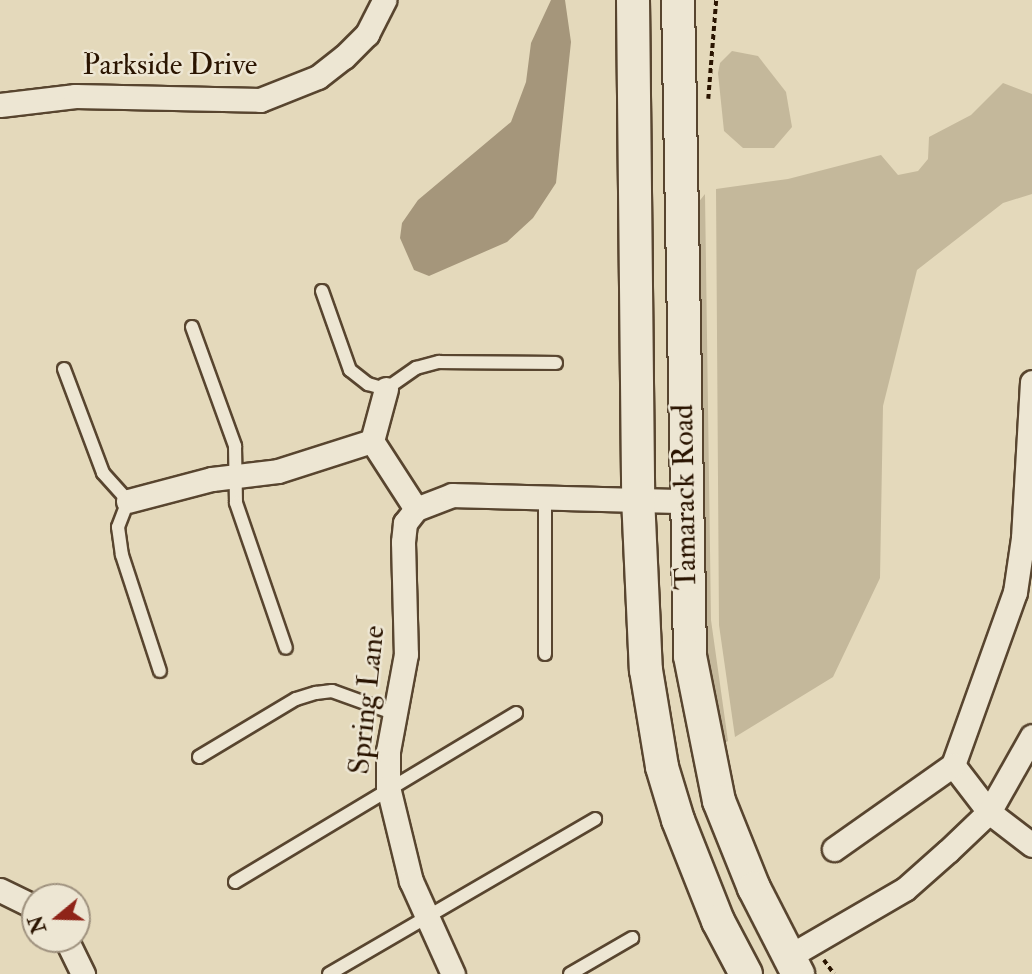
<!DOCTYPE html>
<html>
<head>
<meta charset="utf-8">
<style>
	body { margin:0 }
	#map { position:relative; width:1032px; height:974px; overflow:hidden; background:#e4d9bb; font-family:"IM FELL Double Pica",serif }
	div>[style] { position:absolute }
	.green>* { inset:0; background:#c4b89b }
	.water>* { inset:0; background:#a5967b }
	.path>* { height:3.5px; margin-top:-1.75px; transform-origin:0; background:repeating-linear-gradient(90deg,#2a1400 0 5px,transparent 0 8.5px) }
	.roads { filter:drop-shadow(2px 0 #58452f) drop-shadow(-2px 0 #58452f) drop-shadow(0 2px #58452f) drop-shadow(0 -2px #58452f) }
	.lane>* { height:12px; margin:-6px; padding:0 6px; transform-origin:6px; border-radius:6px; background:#ede6d3 }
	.street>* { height:23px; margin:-11.5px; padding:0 11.5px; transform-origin:11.5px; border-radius:11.5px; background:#ede6d3 }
	.secondary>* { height:32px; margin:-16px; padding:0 16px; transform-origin:16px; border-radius:16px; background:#ede6d3 }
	span { translate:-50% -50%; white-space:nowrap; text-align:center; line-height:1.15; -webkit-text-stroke:5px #ede6d3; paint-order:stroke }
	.street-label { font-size:30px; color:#2a1400 }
	.north { position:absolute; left:21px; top:883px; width:70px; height:70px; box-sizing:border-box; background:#ede6d3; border:2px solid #9f927f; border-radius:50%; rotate:251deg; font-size:19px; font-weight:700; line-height:28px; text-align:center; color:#2a1400 }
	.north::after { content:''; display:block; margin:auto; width:24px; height:32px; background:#8f2418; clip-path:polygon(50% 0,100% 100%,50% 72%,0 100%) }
</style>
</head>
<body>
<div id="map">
	<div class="green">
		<i style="clip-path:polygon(732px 51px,758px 56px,786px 92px,792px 127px,774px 148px,743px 148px,724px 131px,718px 73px,720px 63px)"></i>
		<i style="clip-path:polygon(1003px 83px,1032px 94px,1032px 194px,1003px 203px,917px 270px,883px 406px,880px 578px,833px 677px,735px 737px,719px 625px,716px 189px,788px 179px,881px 155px,898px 175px,918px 171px,928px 159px,929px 137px,971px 115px)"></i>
		<i style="clip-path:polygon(705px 194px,711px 620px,728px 741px,721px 745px,704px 647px,697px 204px)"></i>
	</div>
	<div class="water">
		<i style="clip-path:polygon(551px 0,565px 0,571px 42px,556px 183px,533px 218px,507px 242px,429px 276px,414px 270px,400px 238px,402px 223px,418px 200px,511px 122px,526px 82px,531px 43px)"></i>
	</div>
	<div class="path">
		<i style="left:708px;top:99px;width:99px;rotate:-85.4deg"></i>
		<i style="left:824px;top:960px;width:17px;rotate:54deg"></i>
	</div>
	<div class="roads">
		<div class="lane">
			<i style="left:322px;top:291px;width:84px;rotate:70.5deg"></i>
			<i style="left:350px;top:370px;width:23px;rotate:38deg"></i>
			<i style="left:368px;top:384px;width:19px;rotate:16deg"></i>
			<i style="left:386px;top:389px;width:37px;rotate:-35deg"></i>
			<i style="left:416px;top:368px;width:24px;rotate:-15deg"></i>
			<i style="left:439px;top:362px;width:117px;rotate:0.5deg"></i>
			<i style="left:192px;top:327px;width:127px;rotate:70.1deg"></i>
			<i style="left:235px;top:446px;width:57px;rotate:89deg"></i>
			<i style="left:236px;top:503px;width:153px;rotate:71deg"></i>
			<i style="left:64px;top:369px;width:111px;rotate:69.4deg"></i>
			<i style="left:103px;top:473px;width:38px;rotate:48deg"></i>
			<i style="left:128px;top:501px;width:28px;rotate:111deg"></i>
			<i style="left:118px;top:527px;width:28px;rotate:82deg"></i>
			<i style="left:122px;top:555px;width:122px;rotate:71.9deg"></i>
			<i style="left:545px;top:654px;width:159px;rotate:-90deg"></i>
			<i style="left:199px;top:757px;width:113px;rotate:-30.9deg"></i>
			<i style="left:296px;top:699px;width:21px;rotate:-17deg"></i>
			<i style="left:316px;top:693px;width:16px;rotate:-7deg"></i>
			<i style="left:332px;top:691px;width:68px;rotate:19.8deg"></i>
			<i style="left:235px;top:882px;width:328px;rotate:-31deg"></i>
			<i style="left:329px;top:974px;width:308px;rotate:-30.2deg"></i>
			<i style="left:570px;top:974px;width:72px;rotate:-30.1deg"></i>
		</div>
		<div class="street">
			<i style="left:0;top:105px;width:76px;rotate:-6.8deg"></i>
			<i style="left:75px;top:96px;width:185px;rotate:1.2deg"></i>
			<i style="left:260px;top:100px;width:62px;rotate:-21.6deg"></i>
			<i style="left:318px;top:77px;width:33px;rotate:-38deg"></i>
			<i style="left:344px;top:57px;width:33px;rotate:-45deg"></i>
			<i style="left:367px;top:34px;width:38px;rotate:-63deg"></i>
			<i style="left:1032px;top:382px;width:156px;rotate:93.3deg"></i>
			<i style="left:1023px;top:538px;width:55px;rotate:98.4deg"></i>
			<i style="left:1015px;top:592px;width:184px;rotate:109.7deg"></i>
			<i style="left:953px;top:765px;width:59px;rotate:52.5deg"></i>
			<i style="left:989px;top:812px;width:54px;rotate:37.5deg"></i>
			<i style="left:386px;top:389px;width:54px;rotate:105.1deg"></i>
			<i style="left:372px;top:441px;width:81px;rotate:57.1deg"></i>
			<i style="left:416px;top:509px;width:18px;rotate:128deg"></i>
			<i style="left:405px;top:523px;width:19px;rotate:96deg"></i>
			<i style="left:403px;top:542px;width:112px;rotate:88.5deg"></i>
			<i style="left:406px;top:654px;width:99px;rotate:100.5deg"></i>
			<i style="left:388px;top:751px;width:36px;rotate:90deg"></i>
			<i style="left:388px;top:787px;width:97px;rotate:76.3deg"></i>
			<i style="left:411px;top:881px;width:102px;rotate:65.7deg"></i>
			<i style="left:128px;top:501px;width:87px;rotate:-14.7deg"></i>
			<i style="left:212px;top:479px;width:66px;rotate:-6.9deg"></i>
			<i style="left:278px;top:471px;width:99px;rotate:-17.7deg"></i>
			<i style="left:416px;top:509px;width:39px;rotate:-21deg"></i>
			<i style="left:452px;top:495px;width:233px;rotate:1.5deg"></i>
			<i style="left:834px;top:849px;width:146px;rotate:-35.2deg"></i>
			<i style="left:0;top:890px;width:39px;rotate:26deg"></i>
			<i style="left:66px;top:939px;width:39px;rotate:64deg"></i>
			<i style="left:788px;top:957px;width:135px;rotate:-30.2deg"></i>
			<i style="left:905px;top:889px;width:57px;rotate:-41.5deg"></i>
			<i style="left:948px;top:851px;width:57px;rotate:-43.6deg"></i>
			<i style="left:989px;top:812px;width:87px;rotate:-60.5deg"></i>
		</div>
		<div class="secondary">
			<i style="left:633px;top:0;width:497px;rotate:89.4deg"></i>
			<i style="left:638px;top:497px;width:173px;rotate:87.4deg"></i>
			<i style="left:646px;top:670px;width:98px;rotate:80.6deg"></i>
			<i style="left:662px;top:767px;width:55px;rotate:73.2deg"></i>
			<i style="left:678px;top:820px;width:109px;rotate:68.4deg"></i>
			<i style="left:718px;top:921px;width:60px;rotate:62.2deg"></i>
			<i style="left:678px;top:0;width:656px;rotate:88.95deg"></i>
			<i style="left:690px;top:656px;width:148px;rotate:78.7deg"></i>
			<i style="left:719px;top:801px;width:94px;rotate:68.1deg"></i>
			<i style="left:754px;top:888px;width:97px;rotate:62.9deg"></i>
		</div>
	</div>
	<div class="street-label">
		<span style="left:170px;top:65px">Parkside Drive</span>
		<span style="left:685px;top:497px;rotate:-91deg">Tamarack Road</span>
		<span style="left:367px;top:700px;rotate:-84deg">Spring Lane</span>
	</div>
	<div class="north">N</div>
</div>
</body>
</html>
